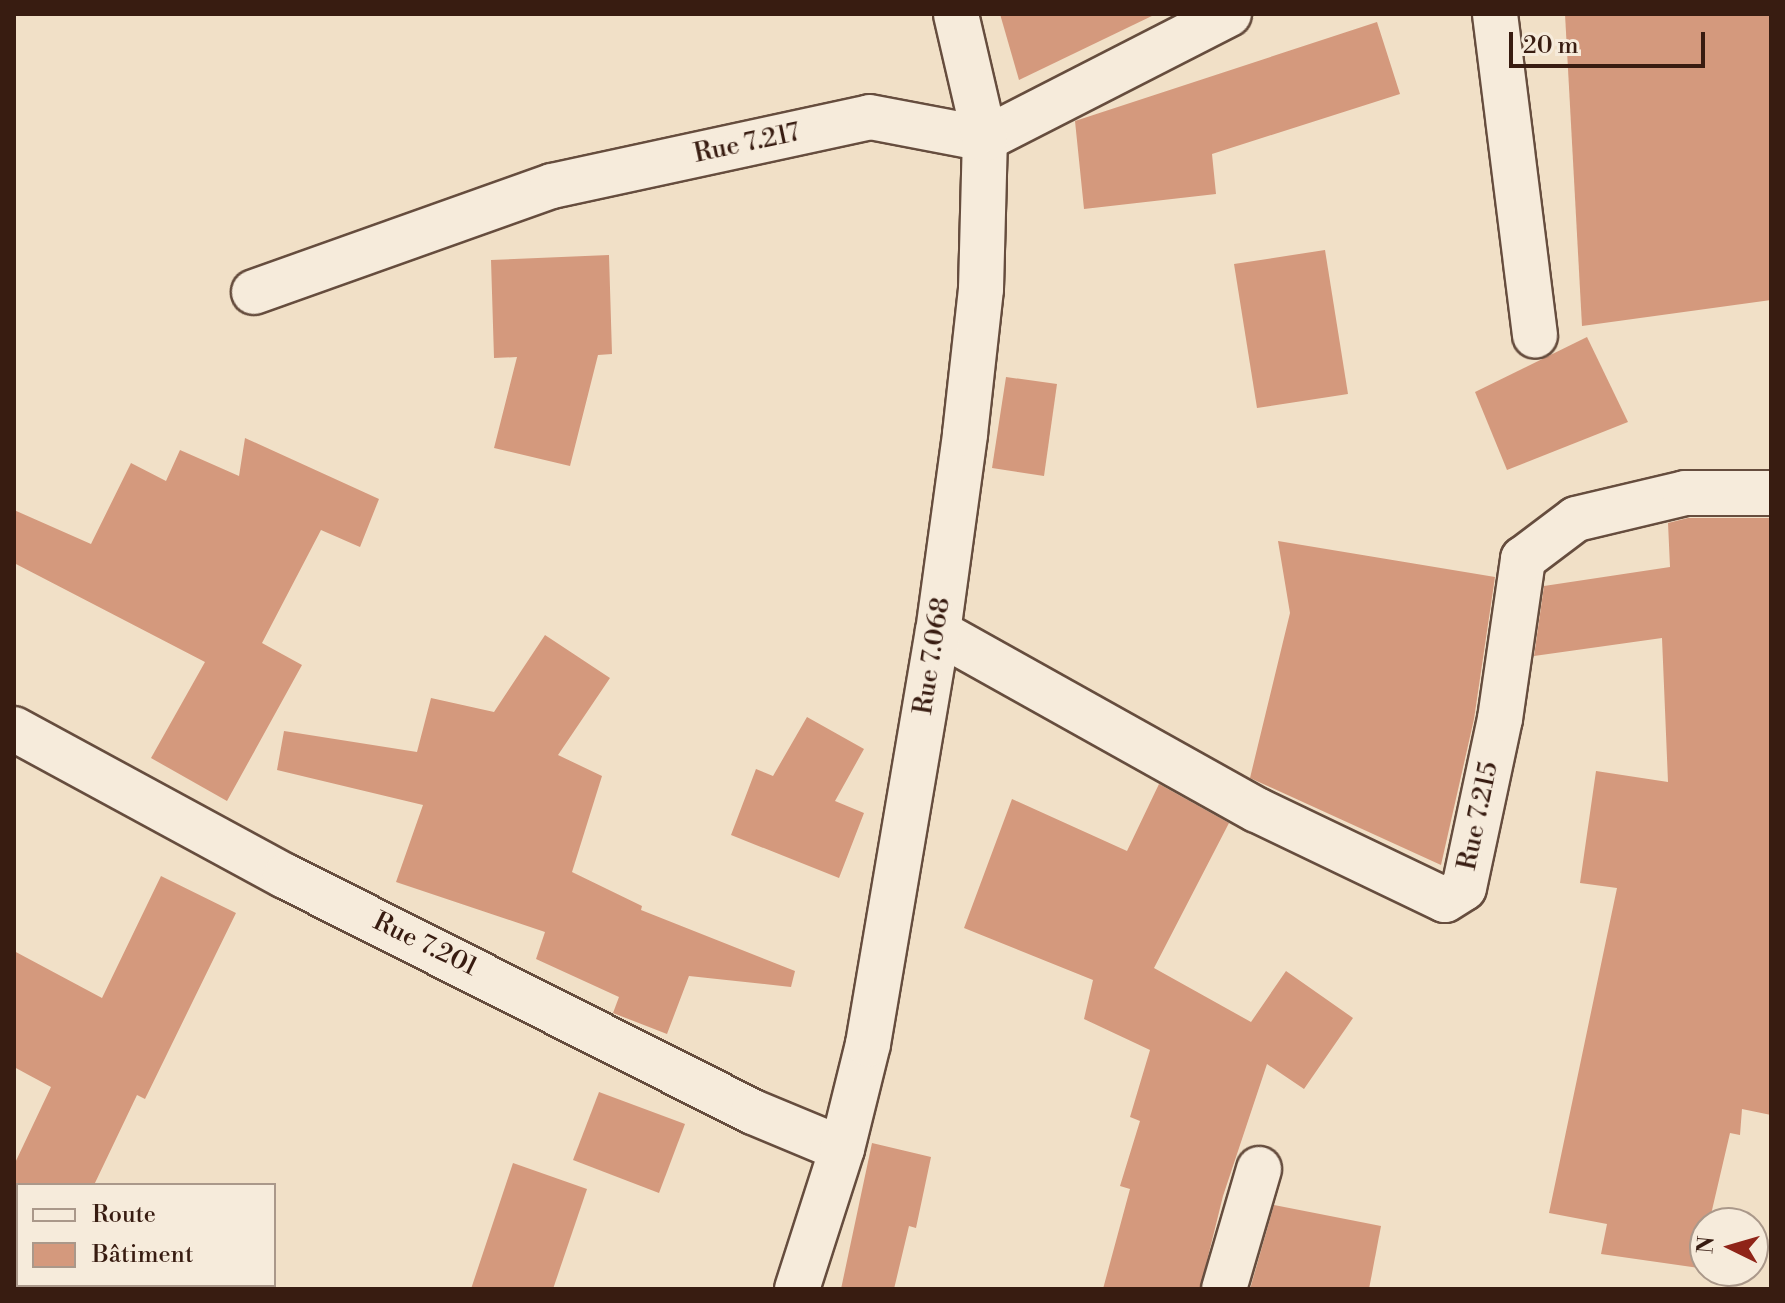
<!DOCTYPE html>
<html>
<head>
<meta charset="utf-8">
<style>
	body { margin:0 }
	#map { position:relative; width:1785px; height:1303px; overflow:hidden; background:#f1e0c7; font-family:"Libre Bodoni",serif }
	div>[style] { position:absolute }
	.building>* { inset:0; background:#d4997d }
	.roads { filter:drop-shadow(2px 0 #664d3e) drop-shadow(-2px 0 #664d3e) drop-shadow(0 2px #664d3e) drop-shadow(0 -2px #664d3e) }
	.minor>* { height:44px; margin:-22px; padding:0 22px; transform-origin:22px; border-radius:22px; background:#f6ebdb }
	span { translate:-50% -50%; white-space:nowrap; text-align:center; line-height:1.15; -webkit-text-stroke:7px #f6ebdb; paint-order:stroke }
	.street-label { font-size:26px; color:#381c11 }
	.frame { position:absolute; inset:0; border:16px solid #381c11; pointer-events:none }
	.legend { position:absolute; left:16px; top:1183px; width:260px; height:104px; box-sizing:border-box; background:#f6ebdb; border:2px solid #aa988a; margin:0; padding:10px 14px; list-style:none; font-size:24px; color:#381c11 }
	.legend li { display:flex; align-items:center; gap:16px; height:40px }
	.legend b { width:40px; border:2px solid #aa988a }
	.north { position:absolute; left:1689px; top:1207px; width:80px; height:80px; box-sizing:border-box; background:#f6ebdb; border:2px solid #aa988a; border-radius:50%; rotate:275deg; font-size:22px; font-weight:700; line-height:32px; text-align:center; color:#381c11 }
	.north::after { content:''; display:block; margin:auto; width:28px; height:36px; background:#8f2418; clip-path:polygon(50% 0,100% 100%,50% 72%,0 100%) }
	.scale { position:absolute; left:1509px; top:32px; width:196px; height:36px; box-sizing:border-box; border:4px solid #381c11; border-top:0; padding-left:10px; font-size:24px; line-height:28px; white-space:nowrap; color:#381c11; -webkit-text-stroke:6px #f6ebdb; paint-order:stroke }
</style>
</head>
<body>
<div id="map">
	<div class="building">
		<i style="clip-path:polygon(1000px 14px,1156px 14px,1019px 80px)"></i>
		<i style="clip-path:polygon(1565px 14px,1771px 14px,1771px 300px,1582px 326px)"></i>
		<i style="clip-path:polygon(1377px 22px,1400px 94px,1212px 154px,1216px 194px,1084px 209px,1075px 121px)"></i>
		<i style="clip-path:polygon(1325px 250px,1348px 394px,1257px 408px,1234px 264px)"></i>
		<i style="clip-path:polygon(609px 255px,612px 354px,598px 355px,570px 466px,494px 448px,517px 357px,494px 358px,491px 260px)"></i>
		<i style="clip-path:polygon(1587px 337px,1628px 422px,1507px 470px,1475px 392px)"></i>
		<i style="clip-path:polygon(1006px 377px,1057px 384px,1044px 476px,992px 468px)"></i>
		<i style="clip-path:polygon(245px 438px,379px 499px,360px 547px,321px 530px,262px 643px,302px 665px,227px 801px,151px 758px,205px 662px,14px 563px,14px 510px,91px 544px,131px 463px,166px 481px,180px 450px,239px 476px)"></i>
		<i style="clip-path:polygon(1688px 518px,1771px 518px,1771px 1115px,1742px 1109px,1740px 1135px,1730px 1133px,1709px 1223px,1705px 1223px,1699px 1268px,1601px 1254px,1607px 1224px,1549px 1213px,1617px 888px,1580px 883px,1596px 771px,1668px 782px,1662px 638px,1534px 656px,1544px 586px,1670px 567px,1668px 523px)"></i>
		<i style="clip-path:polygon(1278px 541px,1495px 577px,1474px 719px,1441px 865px,1250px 778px,1290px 613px)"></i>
		<i style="clip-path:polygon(545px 635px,610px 678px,558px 755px,602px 776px,572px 872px,642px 906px,641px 910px,795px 971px,791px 987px,689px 976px,667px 1034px,613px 1013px,619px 997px,536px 959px,545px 932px,396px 882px,423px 805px,277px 770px,284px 731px,417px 752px,431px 698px,494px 712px)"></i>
		<i style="clip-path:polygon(807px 717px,864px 749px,835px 801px,864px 813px,839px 878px,731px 835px,756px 769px,773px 776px)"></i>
		<i style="clip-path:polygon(1159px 784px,1229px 823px,1154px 968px,1251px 1022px,1286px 971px,1353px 1018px,1304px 1089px,1267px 1064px,1223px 1196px,1200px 1289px,1103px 1289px,1130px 1189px,1120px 1186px,1140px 1121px,1130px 1117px,1150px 1050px,1084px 1019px,1093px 980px,964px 928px,1012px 799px,1127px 851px)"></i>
		<i style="clip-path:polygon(161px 876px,236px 913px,145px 1099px,137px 1095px,94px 1185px,14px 1185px,14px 1165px,51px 1087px,14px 1067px,14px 951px,102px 998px)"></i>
		<i style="clip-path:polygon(599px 1092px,685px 1124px,659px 1193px,573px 1160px)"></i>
		<i style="clip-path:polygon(872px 1143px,931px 1157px,916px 1228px,909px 1226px,894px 1289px,841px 1289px)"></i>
		<i style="clip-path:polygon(513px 1163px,587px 1189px,553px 1289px,471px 1289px)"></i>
		<i style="clip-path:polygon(1274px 1205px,1381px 1226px,1369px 1289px,1250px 1289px)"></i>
	</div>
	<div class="roads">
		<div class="minor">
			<i style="left:1495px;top:14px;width:324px;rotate:82.9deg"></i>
			<i style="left:254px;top:292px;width:316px;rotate:-19.6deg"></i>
			<i style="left:552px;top:186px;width:325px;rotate:-12.2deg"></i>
			<i style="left:870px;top:117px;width:117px;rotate:10.8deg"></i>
			<i style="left:985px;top:139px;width:274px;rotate:-27.1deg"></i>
			<i style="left:938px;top:632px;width:365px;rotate:29.2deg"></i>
			<i style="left:1257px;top:810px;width:208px;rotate:25.6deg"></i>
			<i style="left:1445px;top:900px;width:22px;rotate:-32deg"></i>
			<i style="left:1464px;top:888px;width:173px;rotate:-78deg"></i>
			<i style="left:1500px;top:719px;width:162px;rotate:-81.8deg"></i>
			<i style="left:1523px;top:559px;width:66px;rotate:-37deg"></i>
			<i style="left:1576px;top:519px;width:112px;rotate:-13.4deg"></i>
			<i style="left:1685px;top:493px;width:86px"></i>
			<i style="left:14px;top:729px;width:308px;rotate:28.5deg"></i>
			<i style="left:285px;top:876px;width:524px;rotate:26.76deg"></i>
			<i style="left:753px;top:1112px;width:96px;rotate:22.6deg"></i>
			<i style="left:31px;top:1285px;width:15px;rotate:16deg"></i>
			<i style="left:797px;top:1289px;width:147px;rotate:-72.2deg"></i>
			<i style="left:842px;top:1149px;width:108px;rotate:-76.1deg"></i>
			<i style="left:868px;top:1044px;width:418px;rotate:-80.4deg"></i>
			<i style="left:938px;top:632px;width:200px;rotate:-82.2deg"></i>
			<i style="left:965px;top:434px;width:146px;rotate:-83.7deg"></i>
			<i style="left:981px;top:289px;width:150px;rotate:-88.5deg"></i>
			<i style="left:985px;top:139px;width:128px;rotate:-103.1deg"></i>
			<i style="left:1224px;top:1289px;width:125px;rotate:-73.7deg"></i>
		</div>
	</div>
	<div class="street-label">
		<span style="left:747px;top:144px;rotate:-12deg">Rue 7.217</span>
		<span style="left:933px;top:656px;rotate:-81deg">Rue 7.068</span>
		<span style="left:1479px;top:816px;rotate:-78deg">Rue 7.215</span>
		<span style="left:425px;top:945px;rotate:26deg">Rue 7.201</span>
	</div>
	<div class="frame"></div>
	<ul class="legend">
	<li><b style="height:10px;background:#f6ebdb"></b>Route</li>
	<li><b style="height:22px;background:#d4997d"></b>Bâtiment</li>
	</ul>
	<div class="north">N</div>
	<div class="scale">20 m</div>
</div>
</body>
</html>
